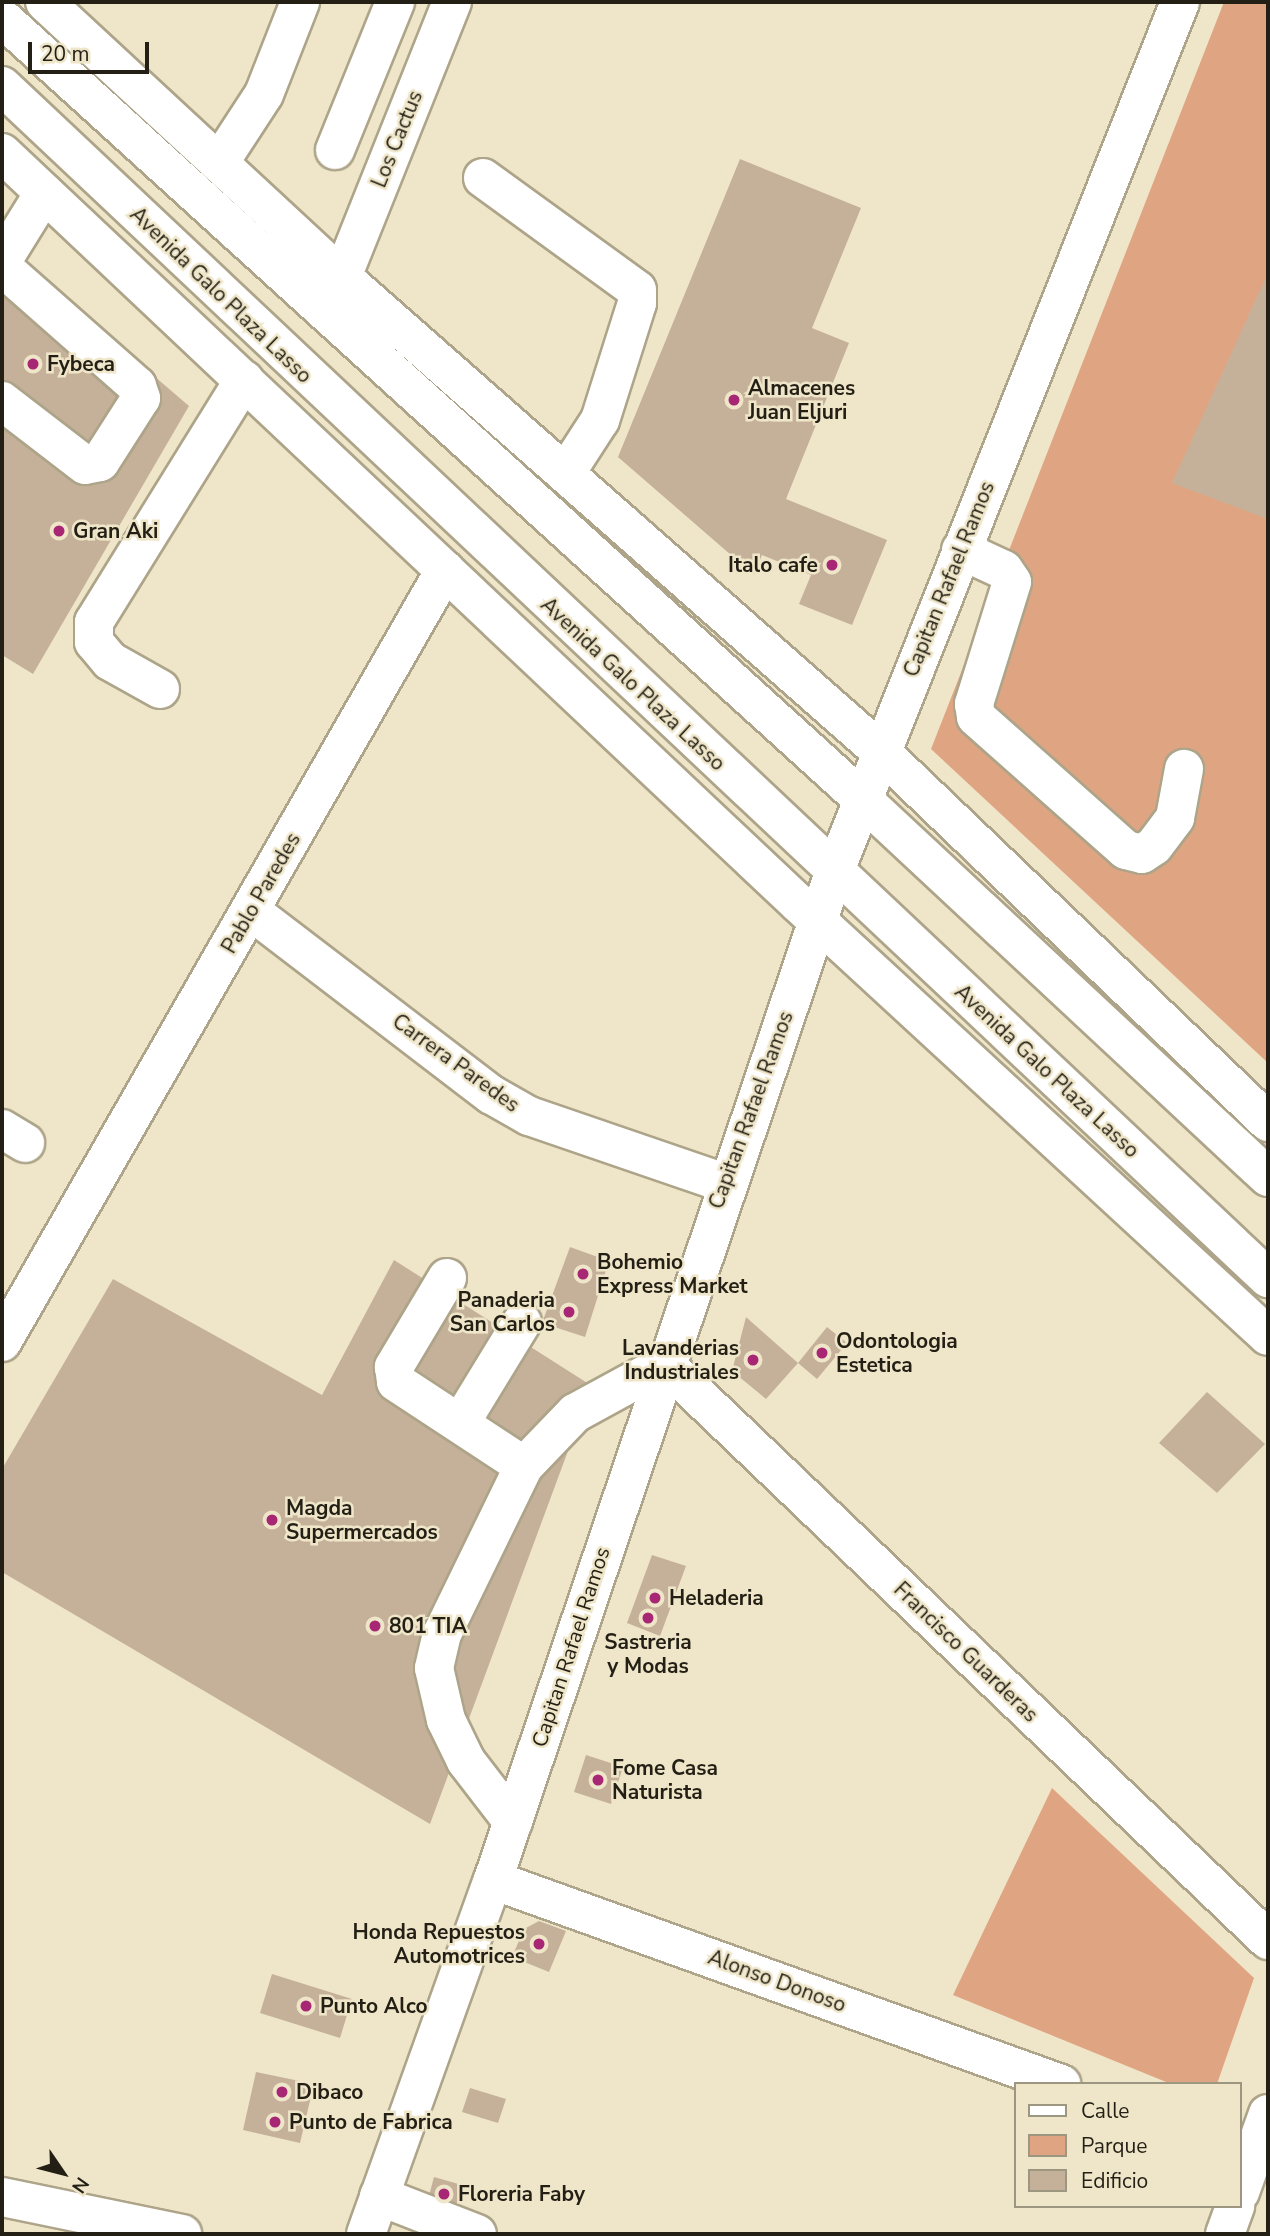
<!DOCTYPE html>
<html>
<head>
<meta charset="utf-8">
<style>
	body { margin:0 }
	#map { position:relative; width:1270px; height:2236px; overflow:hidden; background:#efe6c9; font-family:"Nunito Sans",sans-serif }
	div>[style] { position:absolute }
	.green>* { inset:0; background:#dfa583 }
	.building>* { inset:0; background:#c5b19a }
	.roads { filter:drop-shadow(2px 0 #ada489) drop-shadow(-2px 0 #ada489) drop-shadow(0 2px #ada489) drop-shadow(0 -2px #ada489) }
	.minor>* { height:38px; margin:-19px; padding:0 19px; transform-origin:19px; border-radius:19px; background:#fff }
	.major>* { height:38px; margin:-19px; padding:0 19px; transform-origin:19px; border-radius:19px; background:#fff }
	.dots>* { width:19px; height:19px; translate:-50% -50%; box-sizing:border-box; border:4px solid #efe6c9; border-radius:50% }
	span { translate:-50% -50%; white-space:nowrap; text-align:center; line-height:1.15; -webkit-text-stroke:5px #efe6c9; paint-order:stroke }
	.street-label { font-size:21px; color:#231f15 }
	.poi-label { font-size:21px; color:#231f15; font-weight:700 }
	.left { translate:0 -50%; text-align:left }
	.right { translate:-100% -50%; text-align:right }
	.frame { position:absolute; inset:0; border:4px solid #231f15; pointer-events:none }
	.legend { position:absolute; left:1014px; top:2082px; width:228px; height:126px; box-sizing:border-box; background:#efe6c9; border:2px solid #9d9681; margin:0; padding:9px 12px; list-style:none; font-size:21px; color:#231f15 }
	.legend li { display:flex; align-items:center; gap:14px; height:35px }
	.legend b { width:35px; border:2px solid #9d9681 }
	.north { position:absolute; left:28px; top:2138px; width:70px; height:70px; -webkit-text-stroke:5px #efe6c9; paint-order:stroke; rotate:125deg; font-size:19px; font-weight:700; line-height:28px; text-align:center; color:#231f15 }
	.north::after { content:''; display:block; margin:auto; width:24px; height:32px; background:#231f15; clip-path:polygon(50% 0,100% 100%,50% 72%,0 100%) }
	.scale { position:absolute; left:28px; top:42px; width:121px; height:32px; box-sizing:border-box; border:4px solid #231f15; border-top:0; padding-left:9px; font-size:21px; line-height:24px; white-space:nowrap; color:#231f15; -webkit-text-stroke:5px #efe6c9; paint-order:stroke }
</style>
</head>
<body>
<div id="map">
	<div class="green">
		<i style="clip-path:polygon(1224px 2px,1268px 2px,1268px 1063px,931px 749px)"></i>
		<i style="clip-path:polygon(1052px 1788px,1254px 1978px,1217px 2084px,1171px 2084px,953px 1995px)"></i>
	</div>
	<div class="building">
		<i style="clip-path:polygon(740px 159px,861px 208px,812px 328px,849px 343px,786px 499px,887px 540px,852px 625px,799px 604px,811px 575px,762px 555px,754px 575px,618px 457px)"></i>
		<i style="clip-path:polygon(21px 262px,189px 406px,33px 674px,2px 655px,2px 292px)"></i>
		<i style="clip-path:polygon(1268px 273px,1268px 519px,1172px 483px)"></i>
		<i style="clip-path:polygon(570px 1247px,609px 1261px,585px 1337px,542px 1323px)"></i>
		<i style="clip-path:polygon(394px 1260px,592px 1386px,430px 1824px,2px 1572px,2px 1469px,113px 1279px,322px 1395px)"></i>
		<i style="clip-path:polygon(746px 1317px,798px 1363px,766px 1399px,732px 1371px)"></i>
		<i style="clip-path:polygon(827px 1327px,847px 1343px,817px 1379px,798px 1363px)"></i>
		<i style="clip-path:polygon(1207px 1392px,1265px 1444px,1217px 1493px,1159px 1443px)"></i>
		<i style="clip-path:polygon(652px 1555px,686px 1566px,660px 1636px,627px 1623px)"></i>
		<i style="clip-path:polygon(586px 1755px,623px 1767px,611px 1804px,574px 1792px)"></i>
		<i style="clip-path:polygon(539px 1921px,566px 1931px,549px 1972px,512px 1957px,524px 1929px)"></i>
		<i style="clip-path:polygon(272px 1974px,352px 1999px,340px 2038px,260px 2013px)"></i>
		<i style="clip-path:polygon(256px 2072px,314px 2084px,300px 2143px,243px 2130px)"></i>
		<i style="clip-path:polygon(470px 2088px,506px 2099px,498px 2123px,462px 2112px)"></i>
		<i style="clip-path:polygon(434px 2177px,462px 2185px,453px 2217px,427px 2203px)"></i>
	</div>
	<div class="roads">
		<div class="minor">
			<i style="left:335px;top:150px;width:160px;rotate:-67.9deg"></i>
			<i style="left:219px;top:163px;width:82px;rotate:-56.9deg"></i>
			<i style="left:264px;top:94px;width:99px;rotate:-68.6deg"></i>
			<i style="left:483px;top:178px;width:190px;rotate:36deg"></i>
			<i style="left:637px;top:290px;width:13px;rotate:90deg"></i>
			<i style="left:637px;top:303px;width:123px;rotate:107.5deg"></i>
			<i style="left:600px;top:420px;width:64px;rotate:122.9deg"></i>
			<i style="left:2px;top:261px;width:80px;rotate:-58.3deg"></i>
			<i style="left:2px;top:267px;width:180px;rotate:41.4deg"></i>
			<i style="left:137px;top:386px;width:13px;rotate:72deg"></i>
			<i style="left:141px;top:398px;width:76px;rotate:122.6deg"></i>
			<i style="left:100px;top:462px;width:15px;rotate:169deg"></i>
			<i style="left:85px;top:465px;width:105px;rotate:-142.4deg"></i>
			<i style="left:342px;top:277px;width:296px;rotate:-68.2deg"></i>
			<i style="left:961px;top:550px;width:47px;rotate:24.9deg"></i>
			<i style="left:1004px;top:570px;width:14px;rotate:56deg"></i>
			<i style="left:1012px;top:582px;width:128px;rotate:107.3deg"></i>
			<i style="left:974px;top:704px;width:13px;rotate:81deg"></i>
			<i style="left:976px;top:717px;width:200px;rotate:41.6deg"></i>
			<i style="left:1126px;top:850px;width:16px;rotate:14deg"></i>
			<i style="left:1142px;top:854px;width:14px;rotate:-34deg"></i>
			<i style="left:1154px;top:846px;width:35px;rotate:-53deg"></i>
			<i style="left:1175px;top:818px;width:50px;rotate:-79.6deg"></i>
			<i style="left:160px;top:689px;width:57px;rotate:-150.8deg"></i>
			<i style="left:110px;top:661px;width:25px;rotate:-130deg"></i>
			<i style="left:94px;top:642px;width:20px;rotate:-90deg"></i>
			<i style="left:94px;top:622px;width:285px;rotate:-58.2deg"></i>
			<i style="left:251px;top:911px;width:303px;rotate:37.4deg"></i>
			<i style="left:492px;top:1095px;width:43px;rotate:29.6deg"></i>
			<i style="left:529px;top:1116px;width:207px;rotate:18.9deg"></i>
			<i style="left:2px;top:1129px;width:27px;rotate:31deg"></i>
			<i style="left:447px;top:1278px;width:104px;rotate:120.8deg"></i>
			<i style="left:394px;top:1367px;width:15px;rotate:82deg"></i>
			<i style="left:396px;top:1382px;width:153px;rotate:33.3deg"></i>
			<i style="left:2px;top:1342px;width:890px;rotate:-60.15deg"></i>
			<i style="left:461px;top:1422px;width:117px;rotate:-58.6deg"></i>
			<i style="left:513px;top:1822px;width:77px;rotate:-127.6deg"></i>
			<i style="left:466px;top:1761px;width:46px;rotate:-116deg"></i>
			<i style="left:446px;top:1720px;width:53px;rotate:-103deg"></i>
			<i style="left:434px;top:1668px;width:35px;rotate:-77deg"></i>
			<i style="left:442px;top:1634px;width:187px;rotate:-64deg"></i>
			<i style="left:524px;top:1466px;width:74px;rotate:-46.1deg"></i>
			<i style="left:575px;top:1413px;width:102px;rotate:-28.6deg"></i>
			<i style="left:665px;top:1364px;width:834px;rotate:43.69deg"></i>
			<i style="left:493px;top:1880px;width:604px;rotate:19.76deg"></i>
			<i style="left:1240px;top:2192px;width:83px;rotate:-70.3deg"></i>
			<i style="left:379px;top:2196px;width:105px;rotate:21.2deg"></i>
			<i style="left:2px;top:2197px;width:184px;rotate:11.6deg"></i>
			<i style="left:366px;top:2234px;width:376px;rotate:-70.3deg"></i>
			<i style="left:493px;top:1880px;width:1063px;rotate:-71.29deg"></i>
			<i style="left:834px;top:873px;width:937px;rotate:-68.33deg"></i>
			<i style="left:1225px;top:2234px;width:30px;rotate:-70deg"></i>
		</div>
		<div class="major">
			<i style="left:45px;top:2px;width:405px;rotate:42.8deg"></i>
			<i style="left:342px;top:277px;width:717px;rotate:41.38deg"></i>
			<i style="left:880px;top:751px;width:537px;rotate:43.72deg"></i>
			<i style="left:2px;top:18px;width:1160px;rotate:42.24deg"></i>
			<i style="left:861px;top:798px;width:556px;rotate:42.96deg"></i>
			<i style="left:2px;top:86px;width:1739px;rotate:43.28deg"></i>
			<i style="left:2px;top:153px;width:1094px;rotate:43.3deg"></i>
			<i style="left:798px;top:903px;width:639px;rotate:42.65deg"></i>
		</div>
	</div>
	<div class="dots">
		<i style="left:33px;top:364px;background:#a82775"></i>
		<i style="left:734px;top:400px;background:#a82775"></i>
		<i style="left:59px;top:531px;background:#a82775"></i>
		<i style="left:832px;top:565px;background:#a82775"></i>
		<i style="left:583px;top:1274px;background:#a82775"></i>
		<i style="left:569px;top:1312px;background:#a82775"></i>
		<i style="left:822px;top:1353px;background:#a82775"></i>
		<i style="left:753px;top:1360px;background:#a82775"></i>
		<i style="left:272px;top:1520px;background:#a82775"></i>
		<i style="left:655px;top:1598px;background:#a82775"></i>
		<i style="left:648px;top:1618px;background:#a82775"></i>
		<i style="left:375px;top:1626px;background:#a82775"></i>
		<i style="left:598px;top:1780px;background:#a82775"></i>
		<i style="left:539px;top:1944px;background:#a82775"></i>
		<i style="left:306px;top:2006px;background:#a82775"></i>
		<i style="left:282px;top:2092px;background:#a82775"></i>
		<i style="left:275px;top:2122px;background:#a82775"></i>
		<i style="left:444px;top:2194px;background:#a82775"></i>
	</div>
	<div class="street-label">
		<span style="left:397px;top:139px;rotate:-68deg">Los Cactus</span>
		<span style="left:221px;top:295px;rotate:44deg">Avenida Galo Plaza Lasso</span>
		<span style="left:949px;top:579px;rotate:-68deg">Capitan Rafael Ramos</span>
		<span style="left:633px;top:684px;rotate:43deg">Avenida Galo Plaza Lasso</span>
		<span style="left:261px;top:893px;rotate:-60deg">Pablo Paredes</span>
		<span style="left:456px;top:1063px;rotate:36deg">Carrera Paredes</span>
		<span style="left:1047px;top:1071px;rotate:43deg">Avenida Galo Plaza Lasso</span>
		<span style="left:751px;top:1110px;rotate:-70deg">Capitan Rafael Ramos</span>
		<span style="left:571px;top:1647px;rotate:-72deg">Capitan Rafael Ramos</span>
		<span style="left:966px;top:1652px;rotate:44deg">Francisco Guarderas</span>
		<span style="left:777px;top:1981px;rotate:20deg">Alonso Donoso</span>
	</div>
	<div class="poi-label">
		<span class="left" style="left:47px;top:364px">Fybeca</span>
		<span class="left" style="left:748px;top:400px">Almacenes<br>Juan Eljuri</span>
		<span class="left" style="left:73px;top:531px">Gran Aki</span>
		<span class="right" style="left:818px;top:565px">Italo cafe</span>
		<span class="left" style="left:597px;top:1274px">Bohemio<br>Express Market</span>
		<span class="right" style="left:555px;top:1312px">Panaderia<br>San Carlos</span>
		<span class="left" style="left:836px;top:1353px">Odontologia<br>Estetica</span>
		<span class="right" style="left:739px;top:1360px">Lavanderias<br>Industriales</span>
		<span class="left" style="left:286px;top:1520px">Magda<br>Supermercados</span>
		<span class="left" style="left:669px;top:1598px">Heladeria</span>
		<span class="left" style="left:389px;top:1626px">801 TIA</span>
		<span style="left:648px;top:1654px">Sastreria<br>y Modas</span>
		<span class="left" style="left:612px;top:1780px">Fome Casa<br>Naturista</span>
		<span class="right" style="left:525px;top:1944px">Honda Repuestos<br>Automotrices</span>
		<span class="left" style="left:320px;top:2006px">Punto Alco</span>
		<span class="left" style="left:296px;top:2092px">Dibaco</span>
		<span class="left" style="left:289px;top:2122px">Punto de Fabrica</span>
		<span class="left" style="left:458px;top:2194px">Floreria Faby</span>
	</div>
	<div class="frame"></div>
	<ul class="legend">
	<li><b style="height:9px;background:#fff"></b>Calle</li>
	<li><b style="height:19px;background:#dfa583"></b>Parque</li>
	<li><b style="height:19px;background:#c5b19a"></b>Edificio</li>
	</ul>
	<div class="north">N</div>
	<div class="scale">20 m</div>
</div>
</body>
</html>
